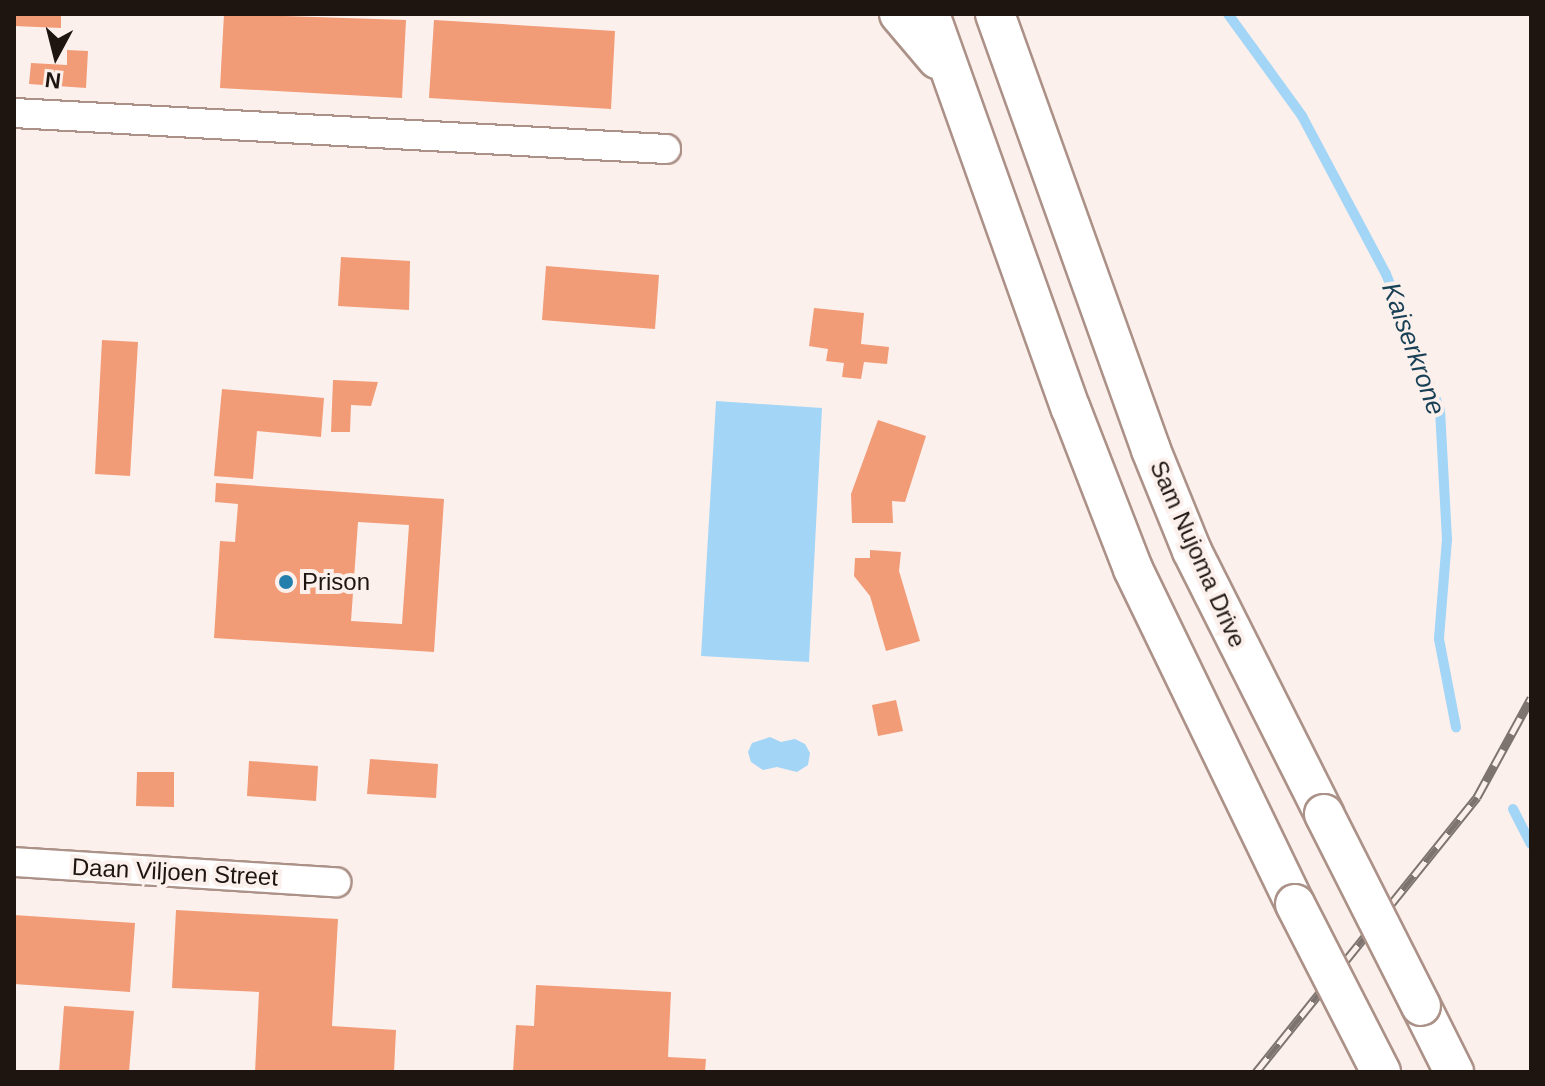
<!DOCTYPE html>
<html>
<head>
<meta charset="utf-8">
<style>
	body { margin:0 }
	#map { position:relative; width:1545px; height:1086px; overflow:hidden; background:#fcf0ec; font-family:Arial,sans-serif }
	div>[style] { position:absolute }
	.water>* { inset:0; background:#a2d5f6 }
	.stream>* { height:10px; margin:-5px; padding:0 5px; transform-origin:5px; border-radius:5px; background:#a2d5f6 }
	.building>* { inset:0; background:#f29b77 }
	.roads { filter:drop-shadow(2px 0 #ab9187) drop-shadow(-2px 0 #ab9187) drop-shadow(0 2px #ab9187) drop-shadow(0 -2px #ab9187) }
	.street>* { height:28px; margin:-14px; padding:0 14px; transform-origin:14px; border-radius:14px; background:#fff }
	.secondary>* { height:38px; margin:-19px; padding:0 19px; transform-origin:19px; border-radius:19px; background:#fff }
	.rail>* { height:9px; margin-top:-4.5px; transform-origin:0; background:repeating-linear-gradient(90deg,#fcf0ec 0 18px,#7d736f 0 36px); box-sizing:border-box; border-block:2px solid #7d736f }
	.bridges { filter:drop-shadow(2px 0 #ab9187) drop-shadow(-2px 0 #ab9187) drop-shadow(0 2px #ab9187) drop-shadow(0 -2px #ab9187) }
	.secondary-bridge>* { height:38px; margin:-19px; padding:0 19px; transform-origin:19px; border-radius:19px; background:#fff }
	.dots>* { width:22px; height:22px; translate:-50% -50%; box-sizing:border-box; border:4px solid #fcf0ec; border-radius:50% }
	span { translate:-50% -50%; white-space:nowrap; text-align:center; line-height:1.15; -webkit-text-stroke:8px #fcf0ec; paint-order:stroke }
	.street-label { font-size:24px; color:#1e1511 }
	.poi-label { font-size:24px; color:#1e1511 }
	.left { translate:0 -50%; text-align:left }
	.water-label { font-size:26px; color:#173f55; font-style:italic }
	.frame { position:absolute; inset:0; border:16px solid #1e1511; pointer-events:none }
	.north { position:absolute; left:16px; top:16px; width:80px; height:80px; -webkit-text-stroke:6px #fcf0ec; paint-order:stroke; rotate:187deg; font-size:22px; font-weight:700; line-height:32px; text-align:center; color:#1e1511 }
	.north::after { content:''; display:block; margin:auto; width:28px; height:36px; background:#1e1511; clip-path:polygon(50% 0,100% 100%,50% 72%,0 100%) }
</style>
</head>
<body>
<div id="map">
	<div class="water">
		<i style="clip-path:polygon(716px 401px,822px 408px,809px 662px,701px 656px)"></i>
		<i style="clip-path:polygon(770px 737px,781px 742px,795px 739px,805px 744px,810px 753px,808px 765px,797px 772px,777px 767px,763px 770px,751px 762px,748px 752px,752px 743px)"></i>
	</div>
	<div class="stream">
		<i style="left:1228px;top:14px;width:126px;rotate:54deg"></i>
		<i style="left:1302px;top:116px;width:179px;rotate:62deg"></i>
		<i style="left:1386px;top:274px;width:146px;rotate:68.3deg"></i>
		<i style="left:1440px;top:410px;width:129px;rotate:86.9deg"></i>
		<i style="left:1447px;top:539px;width:100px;rotate:94.6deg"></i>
		<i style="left:1439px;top:639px;width:90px;rotate:79.1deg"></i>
		<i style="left:1513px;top:809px;width:39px;rotate:63deg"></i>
	</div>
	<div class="building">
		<i style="clip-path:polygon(14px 14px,61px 14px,61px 28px,14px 26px)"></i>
		<i style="clip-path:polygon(224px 14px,406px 20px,402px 98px,220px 88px)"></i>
		<i style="clip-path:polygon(434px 20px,615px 31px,611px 109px,429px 98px)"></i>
		<i style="clip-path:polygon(67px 50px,88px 51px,86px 88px,29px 84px,31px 63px,67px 65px)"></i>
		<i style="clip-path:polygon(341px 257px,410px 261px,409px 310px,338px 306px)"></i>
		<i style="clip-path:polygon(546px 266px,659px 275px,655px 329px,542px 320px)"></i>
		<i style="clip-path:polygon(814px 308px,864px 313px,861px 344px,889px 347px,887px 364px,864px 362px,861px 379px,842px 377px,844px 363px,826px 361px,828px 349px,809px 346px)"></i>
		<i style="clip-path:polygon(102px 340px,138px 342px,130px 476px,95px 474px)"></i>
		<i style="clip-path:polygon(333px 380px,378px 382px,371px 406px,351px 405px,350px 432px,331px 432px)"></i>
		<i style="clip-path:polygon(222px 389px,324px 398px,321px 437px,257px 431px,253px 479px,214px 476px)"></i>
		<i style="clip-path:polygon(878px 420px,926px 436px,905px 502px,892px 501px,893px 523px,852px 523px,851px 494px)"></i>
		<i style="clip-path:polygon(evenodd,216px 483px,444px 499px,434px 652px,214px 638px,220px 541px,235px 542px,238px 504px,215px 502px,216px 483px,358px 522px,409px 525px,402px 624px,351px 621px,358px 522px)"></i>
		<i style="clip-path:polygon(870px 550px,901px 552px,899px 571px,920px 641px,886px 651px,870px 596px,854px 576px,855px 558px,870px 558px)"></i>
		<i style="clip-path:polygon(896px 700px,903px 731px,878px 736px,872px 705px)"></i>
		<i style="clip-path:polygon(370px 759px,438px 764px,436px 798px,367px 794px)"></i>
		<i style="clip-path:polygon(249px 761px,318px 766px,316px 801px,247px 796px)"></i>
		<i style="clip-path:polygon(137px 772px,174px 772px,174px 807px,136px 806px)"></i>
		<i style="clip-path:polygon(176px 910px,338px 919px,332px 1026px,396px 1030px,394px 1072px,255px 1072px,259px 992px,172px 988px)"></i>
		<i style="clip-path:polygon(14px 915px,135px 923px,130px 992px,14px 984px)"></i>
		<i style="clip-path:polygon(536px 985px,671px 992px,668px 1057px,706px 1059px,705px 1072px,513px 1072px,516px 1025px,534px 1026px)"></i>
		<i style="clip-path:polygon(64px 1006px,134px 1011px,129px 1072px,59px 1072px)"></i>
	</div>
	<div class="roads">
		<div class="street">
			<i style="left:14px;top:113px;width:653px;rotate:3.16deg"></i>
			<i style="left:14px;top:862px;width:323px;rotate:3.6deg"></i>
		</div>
		<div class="secondary">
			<i style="left:899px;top:14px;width:59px;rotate:49.8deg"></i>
			<i style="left:930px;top:14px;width:419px;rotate:70.4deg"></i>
			<i style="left:1071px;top:409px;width:172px;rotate:68.8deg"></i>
			<i style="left:1133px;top:569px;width:372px;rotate:64.2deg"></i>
			<i style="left:995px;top:14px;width:463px;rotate:70.3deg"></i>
			<i style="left:1151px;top:450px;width:109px;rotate:67.9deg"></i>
			<i style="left:1192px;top:551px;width:294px;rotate:63.3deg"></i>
			<i style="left:1421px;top:1006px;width:74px;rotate:63.4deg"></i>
		</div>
	</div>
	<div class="rail">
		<i style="left:1256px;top:1072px;width:353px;rotate:-51.2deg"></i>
		<i style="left:1477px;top:797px;width:113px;rotate:-61.4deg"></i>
	</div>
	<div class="bridges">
		<div class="secondary-bridge">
			<i style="left:1324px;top:814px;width:215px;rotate:63.2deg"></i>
			<i style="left:1295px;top:904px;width:189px;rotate:62.9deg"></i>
		</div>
	</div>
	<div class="dots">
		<i style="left:286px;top:582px;background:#257fad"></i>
	</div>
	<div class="street-label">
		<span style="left:1198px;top:554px;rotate:66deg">Sam Nujoma Drive</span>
		<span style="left:175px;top:872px;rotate:3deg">Daan Viljoen Street</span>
	</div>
	<div class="poi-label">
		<span class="left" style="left:302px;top:582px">Prison</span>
	</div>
	<div class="water-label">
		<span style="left:1413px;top:349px;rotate:70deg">Kaiserkrone</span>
	</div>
	<div class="frame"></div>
	<div class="north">N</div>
</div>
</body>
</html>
